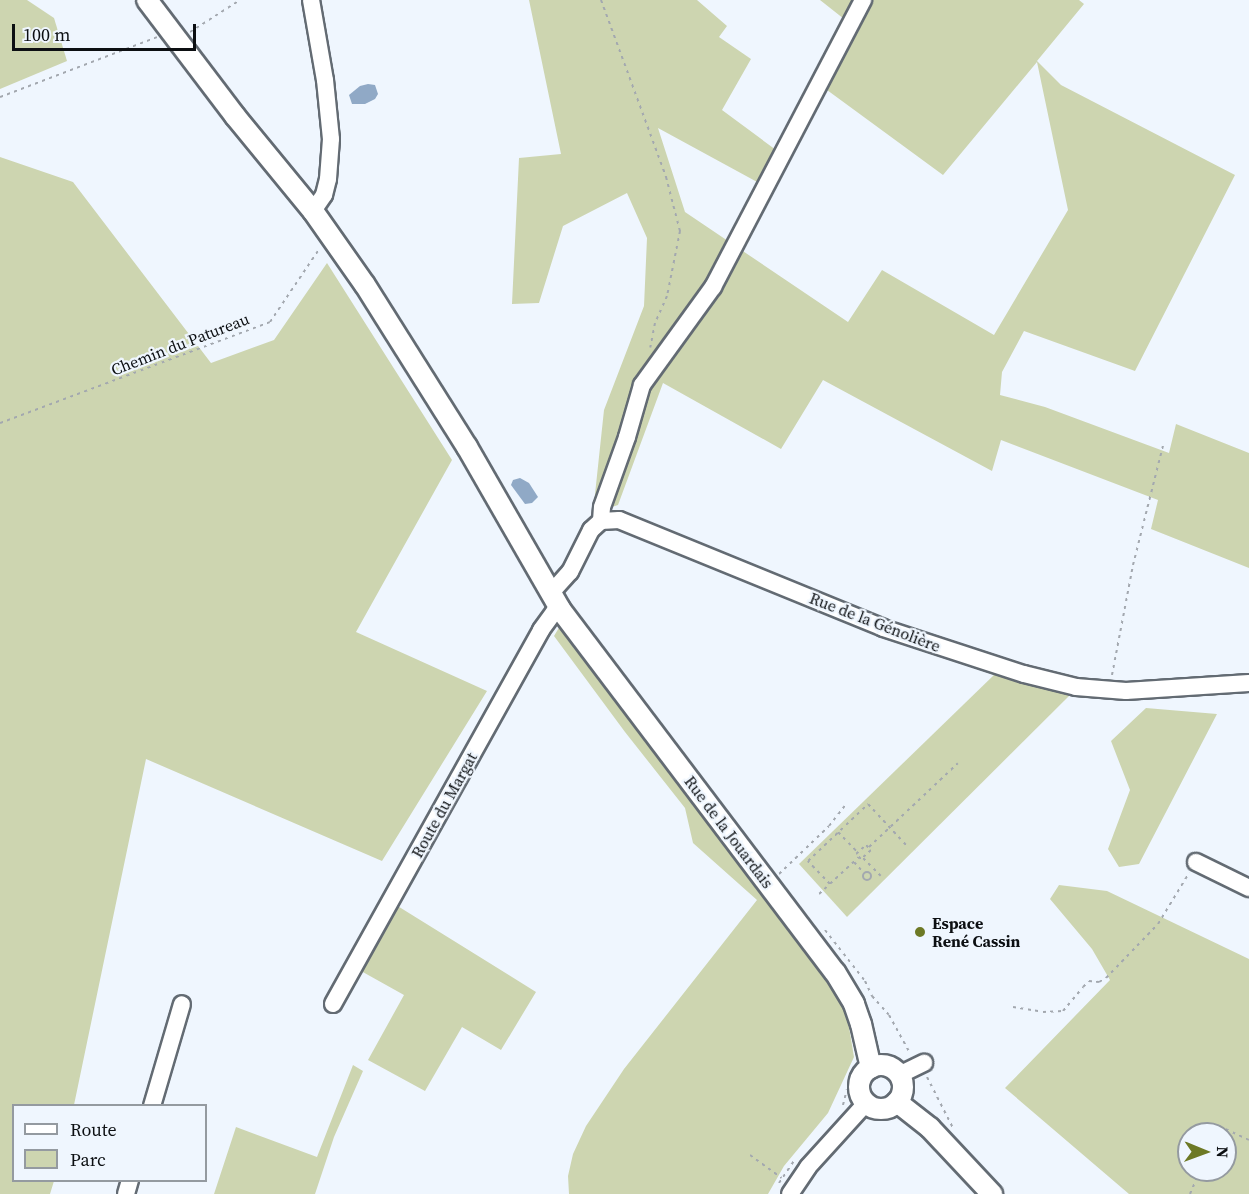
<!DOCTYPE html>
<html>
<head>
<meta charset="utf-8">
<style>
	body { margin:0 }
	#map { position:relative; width:1249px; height:1194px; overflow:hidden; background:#eff6fe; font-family:"Source Serif 4",serif }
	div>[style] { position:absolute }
	.green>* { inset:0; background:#cdd5b0 }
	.water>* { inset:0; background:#90a9c6 }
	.path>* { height:2px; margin-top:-1px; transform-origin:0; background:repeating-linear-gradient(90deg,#a3a8af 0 3px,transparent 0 7.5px) }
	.path>.ring { margin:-1px; padding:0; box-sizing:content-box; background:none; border:2px solid #a3a8af; border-radius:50% }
	.roads { filter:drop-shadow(2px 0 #636b73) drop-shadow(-2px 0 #636b73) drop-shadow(0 2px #636b73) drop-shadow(0 -2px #636b73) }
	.minor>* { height:16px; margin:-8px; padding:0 8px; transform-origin:8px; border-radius:8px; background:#fff }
	.major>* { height:20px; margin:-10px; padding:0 10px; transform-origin:10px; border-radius:10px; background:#fff }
	.major>.ring { margin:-10px; padding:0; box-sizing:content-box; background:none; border:20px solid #fff; border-radius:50% }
	.dots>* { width:16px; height:16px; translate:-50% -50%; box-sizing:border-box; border:3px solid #eff6fe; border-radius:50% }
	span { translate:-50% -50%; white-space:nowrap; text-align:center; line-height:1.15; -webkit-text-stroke:4.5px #eff6fe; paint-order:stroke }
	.street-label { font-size:16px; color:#0c0f12 }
	.poi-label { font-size:16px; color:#0c0f12; font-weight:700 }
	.left { translate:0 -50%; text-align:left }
	.legend { position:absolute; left:12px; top:1104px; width:195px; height:78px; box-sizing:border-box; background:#eff6fe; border:2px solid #949aa0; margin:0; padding:8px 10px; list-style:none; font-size:18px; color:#0c0f12 }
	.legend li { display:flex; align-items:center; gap:12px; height:30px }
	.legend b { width:30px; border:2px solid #949aa0 }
	.north { position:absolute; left:1177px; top:1122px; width:60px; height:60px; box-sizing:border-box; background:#eff6fe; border:2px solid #949aa0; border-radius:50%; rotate:91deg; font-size:16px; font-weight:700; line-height:24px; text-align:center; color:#0c0f12 }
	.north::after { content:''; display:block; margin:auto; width:21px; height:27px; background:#6d7925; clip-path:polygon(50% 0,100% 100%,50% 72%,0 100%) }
	.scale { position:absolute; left:12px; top:24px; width:184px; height:27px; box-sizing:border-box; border:3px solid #0c0f12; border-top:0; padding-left:8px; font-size:18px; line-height:21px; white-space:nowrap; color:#0c0f12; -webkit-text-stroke:4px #eff6fe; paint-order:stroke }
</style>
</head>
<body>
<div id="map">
	<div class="green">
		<i style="clip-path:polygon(0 0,27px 0,54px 18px,67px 61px,0 89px)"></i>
		<i style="clip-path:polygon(529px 0,697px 0,727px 26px,719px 37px,751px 59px,722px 110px,776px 150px,759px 183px,658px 128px,685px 212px,848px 322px,882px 270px,994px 335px,1068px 210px,1037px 62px,943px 175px,827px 90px,858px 30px,820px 0,1079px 0,1084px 4px,1037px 61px,1061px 85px,1235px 175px,1135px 371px,1024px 331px,1002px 372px,1000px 395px,1045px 407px,1169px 453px,1176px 424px,1249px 453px,1249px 568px,1151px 529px,1158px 500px,1001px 440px,992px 471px,823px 380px,781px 449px,663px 383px,618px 505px,593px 513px,604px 410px,644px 306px,647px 238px,627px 193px,563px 226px,539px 303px,512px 304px,519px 158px,561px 154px)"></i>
		<i style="clip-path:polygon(0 157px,73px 182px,211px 363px,274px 340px,327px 263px,452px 460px,356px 632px,487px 691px,382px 861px,146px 759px,74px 1105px,14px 1106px,14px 1180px,54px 1181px,50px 1194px,0 1194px)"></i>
		<i style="clip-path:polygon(560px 626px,744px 862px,817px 959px,845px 1003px,854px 1057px,828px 1113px,784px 1166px,768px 1194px,569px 1194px,568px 1176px,573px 1154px,586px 1126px,624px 1069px,757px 900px,693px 843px,685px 808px,625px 732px,554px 636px)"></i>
		<i style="clip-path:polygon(995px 674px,1071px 694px,847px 917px,799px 864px)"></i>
		<i style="clip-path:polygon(1146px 708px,1217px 714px,1139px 864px,1119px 867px,1108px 849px,1130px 790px,1111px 741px)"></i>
		<i style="clip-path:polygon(evenodd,1059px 885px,1107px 891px,1249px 959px,1249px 1194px,1129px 1194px,1005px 1088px,1110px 980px,1092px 949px,1050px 899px,1059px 885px,1189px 1134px,1225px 1134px,1225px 1170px,1189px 1170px,1189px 1134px)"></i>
		<i style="clip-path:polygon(396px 905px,536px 992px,501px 1050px,462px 1027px,425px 1091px,368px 1060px,404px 995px,361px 971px)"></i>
		<i style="clip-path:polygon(353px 1065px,363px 1071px,334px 1137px,315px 1194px,214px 1194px,236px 1127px,317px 1157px)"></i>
	</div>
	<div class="water">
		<i style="clip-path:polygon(368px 84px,375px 85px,378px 94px,375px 99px,365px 104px,352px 104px,349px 95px,360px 86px)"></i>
		<i style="clip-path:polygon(520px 478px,529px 483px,538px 497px,532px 503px,525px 504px,511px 485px,513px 480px)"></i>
	</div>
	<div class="path">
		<i style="left:601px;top:0;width:189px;rotate:69.8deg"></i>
		<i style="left:666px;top:177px;width:56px;rotate:75.5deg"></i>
		<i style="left:680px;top:231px;width:66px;rotate:101.3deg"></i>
		<i style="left:667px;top:296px;width:30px;rotate:114deg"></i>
		<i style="left:655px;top:323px;width:25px;rotate:101deg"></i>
		<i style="left:190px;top:32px;width:59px;rotate:-32.6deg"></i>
		<i style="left:0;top:97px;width:168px;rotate:-20.9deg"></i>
		<i style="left:0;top:423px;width:288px;rotate:-20.5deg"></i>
		<i style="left:270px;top:322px;width:89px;rotate:-56deg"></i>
		<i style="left:1112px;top:675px;width:112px;rotate:-79.2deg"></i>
		<i style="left:1133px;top:565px;width:123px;rotate:-75.9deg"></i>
		<i style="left:838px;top:832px;width:28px;rotate:46deg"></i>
		<i style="left:866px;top:845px;width:7px;rotate:45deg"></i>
		<i style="left:871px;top:850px;width:13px;rotate:138deg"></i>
		<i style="left:861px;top:859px;width:7px;rotate:-135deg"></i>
		<i style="left:856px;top:854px;width:13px;rotate:-42deg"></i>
		<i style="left:869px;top:847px;width:122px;rotate:-43.3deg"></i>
		<i style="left:863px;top:858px;width:25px;rotate:45deg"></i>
		<i style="left:854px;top:862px;width:15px;rotate:48deg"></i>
		<i class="ring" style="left:863px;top:872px;width:6px;height:6px"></i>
		<i style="left:779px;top:874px;width:69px;rotate:-43.8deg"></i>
		<i style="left:829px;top:826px;width:29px;rotate:-52deg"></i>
		<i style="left:830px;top:884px;width:32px;rotate:-134deg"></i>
		<i style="left:808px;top:861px;width:83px;rotate:-43.5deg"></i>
		<i style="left:868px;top:804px;width:59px;rotate:47.1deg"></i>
		<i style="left:819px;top:894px;width:54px;rotate:-42.8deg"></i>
		<i style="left:825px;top:930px;width:65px;rotate:51.9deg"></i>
		<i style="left:865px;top:981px;width:17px;rotate:65deg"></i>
		<i style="left:872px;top:996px;width:25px;rotate:48deg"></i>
		<i style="left:889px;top:1015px;width:43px;rotate:61.1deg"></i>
		<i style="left:1013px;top:1007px;width:30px;rotate:9deg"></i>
		<i style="left:1043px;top:1012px;width:20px;rotate:-3deg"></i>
		<i style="left:1063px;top:1011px;width:31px;rotate:-50deg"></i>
		<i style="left:1083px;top:987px;width:8px;rotate:-45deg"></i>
		<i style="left:1089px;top:981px;width:10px;rotate:6deg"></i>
		<i style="left:1099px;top:982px;width:8px;rotate:-30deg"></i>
		<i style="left:1106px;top:978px;width:75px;rotate:-46.1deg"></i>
		<i style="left:1158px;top:924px;width:60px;rotate:-58.7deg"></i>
		<i style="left:927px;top:1077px;width:57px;rotate:63deg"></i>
		<i style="left:843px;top:1105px;width:16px;rotate:-76deg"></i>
		<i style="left:847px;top:1089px;width:12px;rotate:-9deg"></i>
		<i style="left:1213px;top:1134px;width:10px;rotate:-53deg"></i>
		<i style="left:1219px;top:1126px;width:33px;rotate:25deg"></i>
		<i style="left:750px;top:1155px;width:39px;rotate:36deg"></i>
		<i style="left:779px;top:1183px;width:27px;rotate:-56deg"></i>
		<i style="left:1190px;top:1194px;width:26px;rotate:-67deg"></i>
	</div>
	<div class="roads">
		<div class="minor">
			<i style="left:311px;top:0;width:81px;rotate:80.1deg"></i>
			<i style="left:325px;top:80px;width:59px;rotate:84.2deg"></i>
			<i style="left:331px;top:139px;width:40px;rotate:94.3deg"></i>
			<i style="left:328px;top:179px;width:16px;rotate:104deg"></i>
			<i style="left:324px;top:195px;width:19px;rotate:125deg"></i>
			<i style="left:601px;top:521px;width:14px;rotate:-86deg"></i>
			<i style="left:602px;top:507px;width:74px;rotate:-70.3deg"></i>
			<i style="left:627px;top:437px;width:54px;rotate:-73.9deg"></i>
			<i style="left:642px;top:385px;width:121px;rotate:-54.1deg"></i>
			<i style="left:713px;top:287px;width:324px;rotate:-62.4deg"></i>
			<i style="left:550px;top:594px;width:30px;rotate:-48deg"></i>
			<i style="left:570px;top:572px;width:47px;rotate:-63.4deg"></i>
			<i style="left:591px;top:530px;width:13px;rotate:-42deg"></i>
			<i style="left:601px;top:521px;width:18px;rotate:-3deg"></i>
			<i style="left:619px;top:520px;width:285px;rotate:22.2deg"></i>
			<i style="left:883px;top:628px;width:148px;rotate:18.1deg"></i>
			<i style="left:1024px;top:674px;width:54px;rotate:14deg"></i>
			<i style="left:1076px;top:687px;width:50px;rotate:4.6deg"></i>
			<i style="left:1126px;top:691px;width:123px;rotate:-3.7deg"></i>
			<i style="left:1196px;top:862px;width:59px;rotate:26.1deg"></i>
			<i style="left:333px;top:1004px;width:428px;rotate:-60.9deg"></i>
			<i style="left:541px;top:630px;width:22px;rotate:-54deg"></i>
			<i style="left:554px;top:612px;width:7px;rotate:-27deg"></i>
			<i style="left:899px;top:1075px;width:28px;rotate:-26deg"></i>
			<i style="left:152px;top:1106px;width:106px;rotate:-73.6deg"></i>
			<i style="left:126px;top:1194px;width:15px;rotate:-74deg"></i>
			<i style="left:790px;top:1194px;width:32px;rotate:-56deg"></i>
			<i style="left:808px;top:1167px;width:86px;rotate:-47.8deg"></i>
		</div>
		<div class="major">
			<i style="left:147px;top:0;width:146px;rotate:52.8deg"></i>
			<i style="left:235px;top:116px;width:123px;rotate:50.6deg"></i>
			<i style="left:313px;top:211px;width:90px;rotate:54.9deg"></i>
			<i style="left:365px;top:285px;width:191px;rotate:57.8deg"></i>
			<i style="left:467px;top:447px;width:187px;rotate:60.1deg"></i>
			<i style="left:560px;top:609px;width:455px;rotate:52.9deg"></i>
			<i style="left:835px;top:972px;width:37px;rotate:59deg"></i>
			<i style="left:854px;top:1004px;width:21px;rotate:71deg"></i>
			<i style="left:861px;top:1024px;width:45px;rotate:77.2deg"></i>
			<i class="ring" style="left:859px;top:1065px;width:24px;height:24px"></i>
			<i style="left:897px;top:1102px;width:42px;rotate:38.2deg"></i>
			<i style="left:930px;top:1128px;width:91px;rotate:46.8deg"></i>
		</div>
	</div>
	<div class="dots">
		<i style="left:920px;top:932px;background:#6d7925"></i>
	</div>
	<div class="street-label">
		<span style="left:180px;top:344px;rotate:-21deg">Chemin du Patureau</span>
		<span style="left:875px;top:622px;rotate:21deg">Rue de la Génolière</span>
		<span style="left:444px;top:805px;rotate:-61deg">Route du Margat</span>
		<span style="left:729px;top:832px;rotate:53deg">Rue de la Jouardais</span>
	</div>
	<div class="poi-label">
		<span class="left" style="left:932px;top:932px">Espace<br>René Cassin</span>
	</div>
	<ul class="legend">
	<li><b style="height:8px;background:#fff"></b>Route</li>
	<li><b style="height:16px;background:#cdd5b0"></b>Parc</li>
	</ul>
	<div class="north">N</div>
	<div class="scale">100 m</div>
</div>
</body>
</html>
